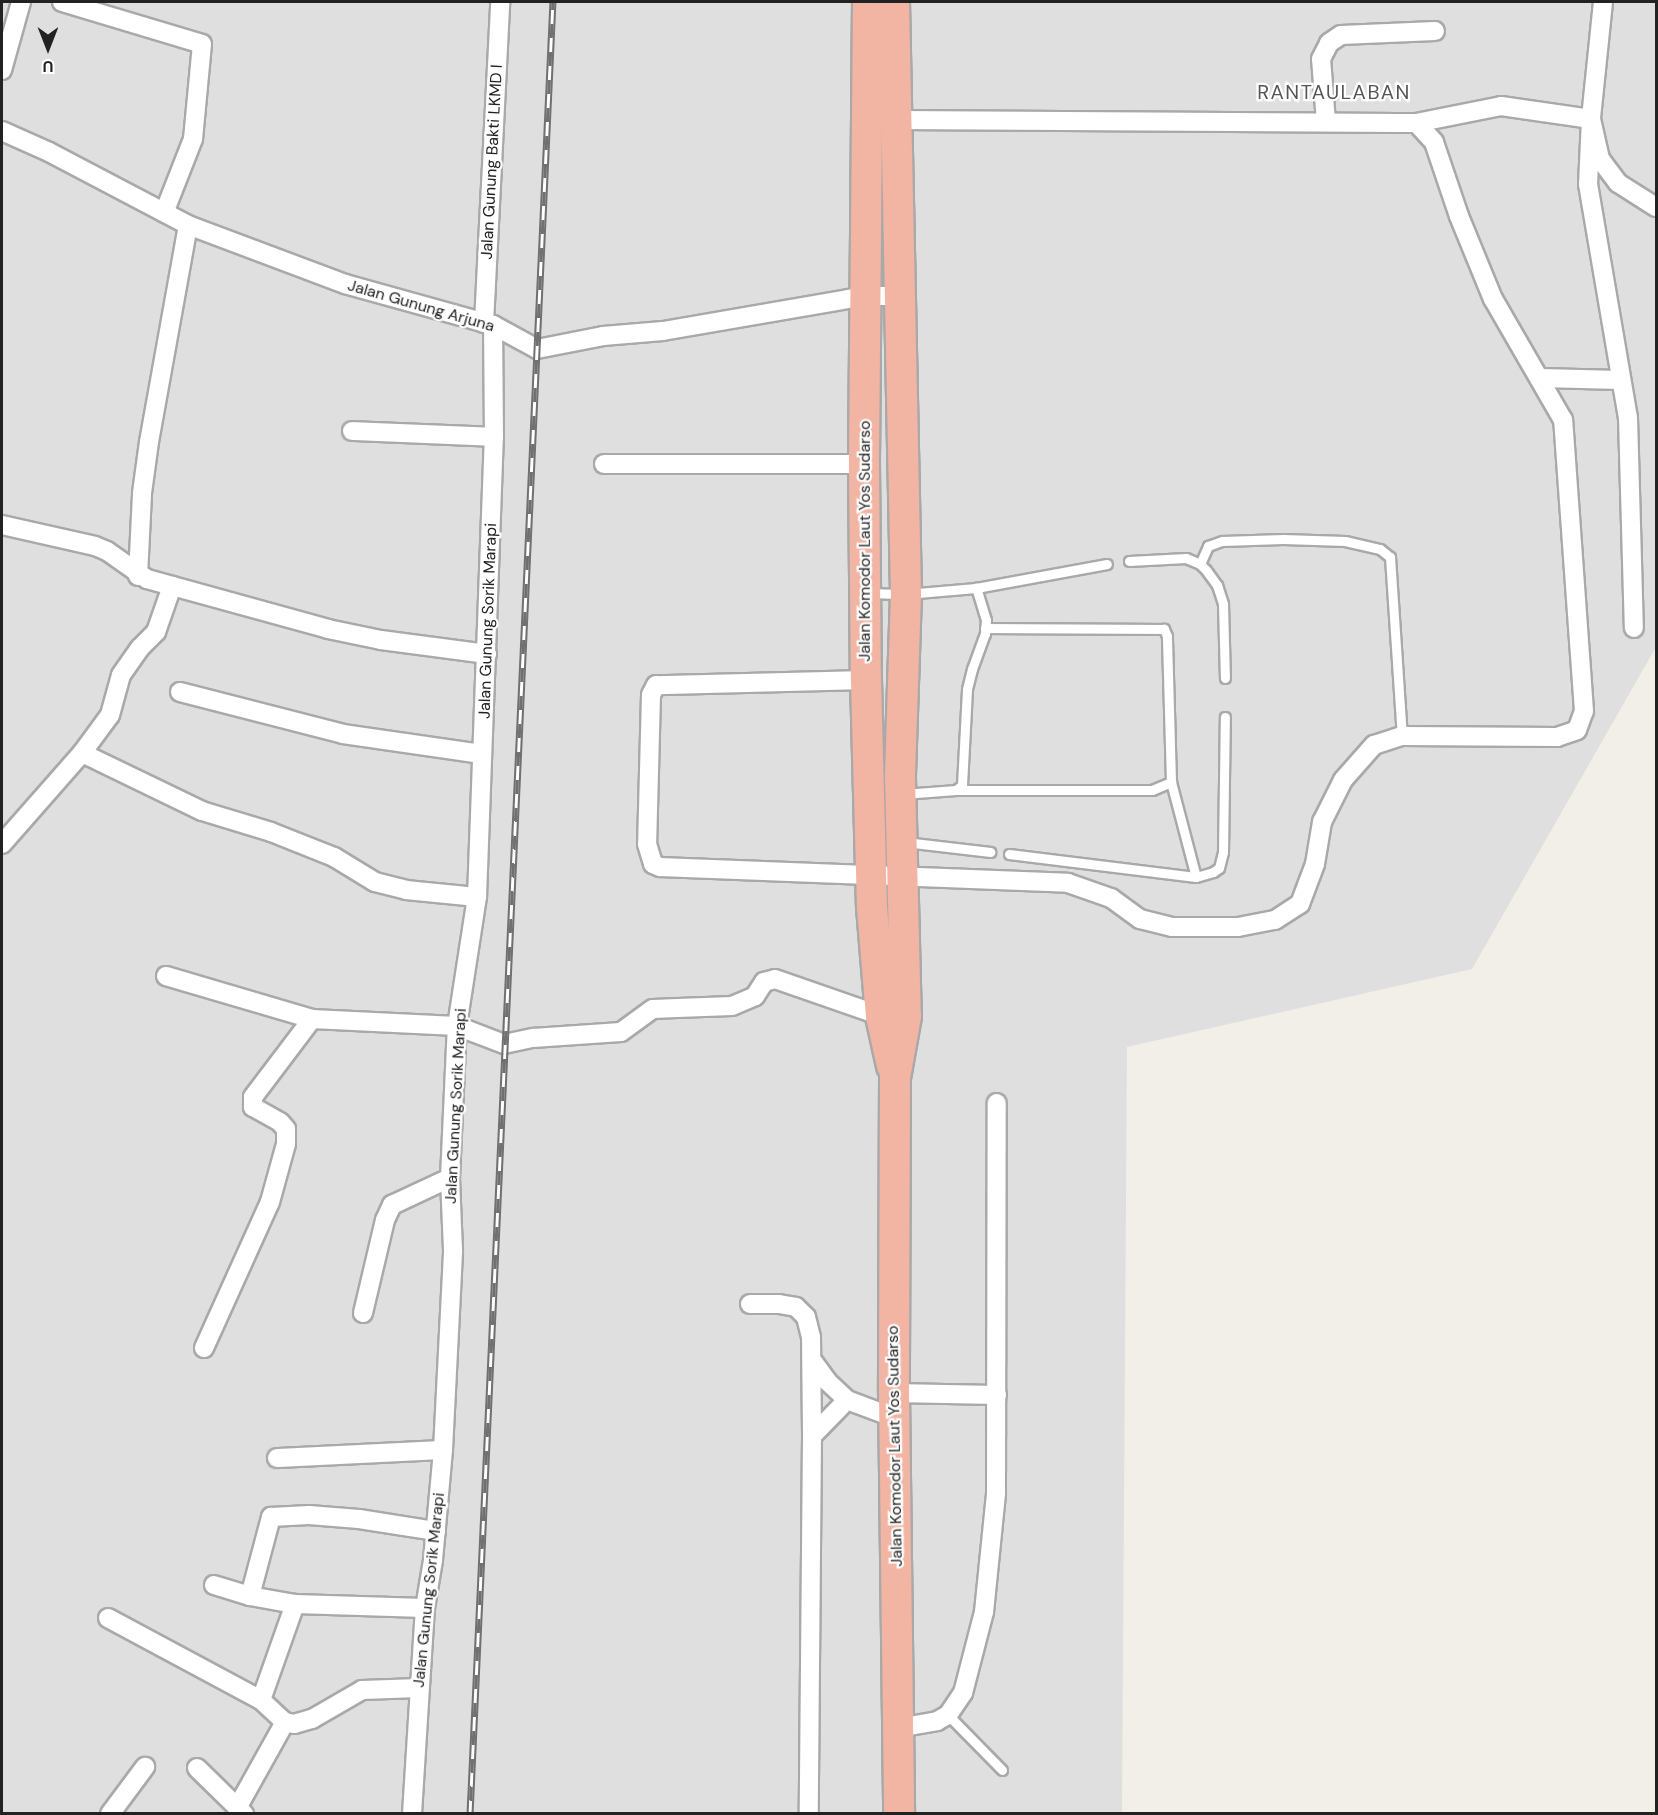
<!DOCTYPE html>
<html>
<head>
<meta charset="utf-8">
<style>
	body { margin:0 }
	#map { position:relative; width:1658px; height:1815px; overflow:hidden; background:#f2efe9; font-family:"DM Sans",sans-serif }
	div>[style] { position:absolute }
	.residential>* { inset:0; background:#e0dfdf }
	.roads { filter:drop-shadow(2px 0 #a9a9a9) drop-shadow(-2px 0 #a9a9a9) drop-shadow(0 2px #a9a9a9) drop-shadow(0 -2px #a9a9a9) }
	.service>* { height:9px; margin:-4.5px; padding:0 4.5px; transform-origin:4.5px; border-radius:4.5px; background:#fff }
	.minor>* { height:18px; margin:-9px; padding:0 9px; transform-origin:9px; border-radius:9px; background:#fff }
	.trunk>* { height:30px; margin:-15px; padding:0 15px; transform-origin:15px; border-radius:15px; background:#f2b4a3 }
	.rail>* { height:7px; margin-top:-3.5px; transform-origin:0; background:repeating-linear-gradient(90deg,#fff 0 14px,#707070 0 28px); box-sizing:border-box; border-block:2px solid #707070 }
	span { translate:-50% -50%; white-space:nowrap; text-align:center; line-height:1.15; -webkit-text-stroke:4.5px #fff; paint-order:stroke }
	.street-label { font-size:16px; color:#222 }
	.quarter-label { font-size:20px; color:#555; letter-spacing:1.5px }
	.frame { position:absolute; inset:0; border:3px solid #222; pointer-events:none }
	.north { position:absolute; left:18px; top:18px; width:60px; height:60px; -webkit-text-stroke:4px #fff; paint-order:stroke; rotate:180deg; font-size:16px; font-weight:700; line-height:24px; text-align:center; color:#222 }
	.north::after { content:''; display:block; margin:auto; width:21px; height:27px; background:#222; clip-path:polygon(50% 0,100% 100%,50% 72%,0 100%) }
</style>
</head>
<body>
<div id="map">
	<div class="residential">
		<i style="clip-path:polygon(2px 2px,1656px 2px,1656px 647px,1472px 969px,1127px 1047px,1122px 1813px,2px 1814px)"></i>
	</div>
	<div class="roads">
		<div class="service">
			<i style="left:1129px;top:561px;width:57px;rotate:-3deg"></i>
			<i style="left:1186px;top:558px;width:15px;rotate:23deg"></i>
			<i style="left:1200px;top:564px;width:8px;rotate:45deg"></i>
			<i style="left:1206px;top:570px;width:19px;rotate:54deg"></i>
			<i style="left:1217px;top:585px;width:20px;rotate:72deg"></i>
			<i style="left:1223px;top:604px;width:74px;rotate:88.5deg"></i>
			<i style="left:1200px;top:564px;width:20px;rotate:-66deg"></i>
			<i style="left:1208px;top:546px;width:15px;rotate:-20deg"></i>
			<i style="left:1222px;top:541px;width:61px;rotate:-1.9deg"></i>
			<i style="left:1283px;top:539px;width:62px;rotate:1.8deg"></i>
			<i style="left:1345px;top:541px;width:36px;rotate:13deg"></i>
			<i style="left:1380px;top:549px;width:13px;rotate:39deg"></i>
			<i style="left:1390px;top:557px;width:179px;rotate:86.2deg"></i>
			<i style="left:869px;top:593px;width:37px;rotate:2deg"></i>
			<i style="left:906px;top:594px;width:70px;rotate:-4.9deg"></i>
			<i style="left:976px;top:588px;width:133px;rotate:-10.4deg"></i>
			<i style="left:1171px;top:782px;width:98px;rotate:75.3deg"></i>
			<i style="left:956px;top:790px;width:196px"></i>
			<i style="left:1152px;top:790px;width:21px;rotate:-23deg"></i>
			<i style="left:1171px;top:782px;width:146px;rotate:-91.6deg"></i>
			<i style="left:1167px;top:636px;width:8px;rotate:-113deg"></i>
			<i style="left:1164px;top:629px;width:179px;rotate:-179.7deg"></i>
			<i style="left:903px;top:794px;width:53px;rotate:-4.3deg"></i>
			<i style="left:956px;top:790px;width:8px;rotate:-40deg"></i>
			<i style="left:962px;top:785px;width:96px;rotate:-87deg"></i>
			<i style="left:967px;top:689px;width:21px;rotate:-76deg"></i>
			<i style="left:972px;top:669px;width:37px;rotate:-70deg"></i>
			<i style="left:985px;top:634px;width:14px;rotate:-86deg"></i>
			<i style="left:986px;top:620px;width:34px;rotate:-107deg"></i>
			<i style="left:905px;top:842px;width:86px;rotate:6.7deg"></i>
			<i style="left:1009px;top:854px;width:188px;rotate:7deg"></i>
			<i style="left:1196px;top:877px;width:18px;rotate:-16deg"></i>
			<i style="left:1213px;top:872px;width:7px;rotate:-34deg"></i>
			<i style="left:1219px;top:868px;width:16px;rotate:-76deg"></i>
			<i style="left:1223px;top:852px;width:135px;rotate:-89.2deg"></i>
			<i style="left:948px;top:1715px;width:77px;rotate:45.5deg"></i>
		</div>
		<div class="minor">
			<i style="left:62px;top:2px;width:146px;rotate:16.7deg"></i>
			<i style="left:202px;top:44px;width:95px;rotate:95.4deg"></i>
			<i style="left:193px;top:139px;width:79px;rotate:111.4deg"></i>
			<i style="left:1603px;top:2px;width:118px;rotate:95.9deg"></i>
			<i style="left:1591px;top:119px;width:65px;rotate:92.6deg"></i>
			<i style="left:1588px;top:184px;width:237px;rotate:80.3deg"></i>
			<i style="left:1628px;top:418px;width:210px;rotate:88.4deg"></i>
			<i style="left:2px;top:70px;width:71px;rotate:-74.4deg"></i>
			<i style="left:896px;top:120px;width:520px;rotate:0.33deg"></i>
			<i style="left:1416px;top:123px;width:87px;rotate:-11.3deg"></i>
			<i style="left:1501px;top:106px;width:91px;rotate:8.2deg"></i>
			<i style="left:1591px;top:119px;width:41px;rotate:77.3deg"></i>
			<i style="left:1600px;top:159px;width:30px;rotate:53deg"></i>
			<i style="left:1618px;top:183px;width:45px;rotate:32.3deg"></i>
			<i style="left:1326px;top:122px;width:63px;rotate:-94.5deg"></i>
			<i style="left:1321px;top:59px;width:18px;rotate:-63deg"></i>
			<i style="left:1329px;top:43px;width:14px;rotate:-34deg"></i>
			<i style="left:1341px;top:35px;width:94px;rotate:-2.4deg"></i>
			<i style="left:2px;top:131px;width:51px;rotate:24.1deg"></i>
			<i style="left:49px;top:152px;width:157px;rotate:27.7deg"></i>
			<i style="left:188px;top:225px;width:168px;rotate:20.6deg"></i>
			<i style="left:345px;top:284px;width:154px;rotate:15.5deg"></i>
			<i style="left:493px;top:325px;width:50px;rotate:28.6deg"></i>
			<i style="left:537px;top:349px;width:67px;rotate:-11.1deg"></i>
			<i style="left:603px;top:336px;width:60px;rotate:-4.8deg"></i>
			<i style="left:663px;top:331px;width:206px;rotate:-9.8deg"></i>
			<i style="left:866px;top:296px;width:34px"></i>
			<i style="left:484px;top:323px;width:321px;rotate:-87.1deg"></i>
			<i style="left:1540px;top:378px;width:81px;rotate:1.4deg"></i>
			<i style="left:352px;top:431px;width:142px;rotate:2.4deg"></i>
			<i style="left:604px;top:464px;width:260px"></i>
			<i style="left:2px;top:525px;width:95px;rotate:12.7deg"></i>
			<i style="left:95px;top:546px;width:13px;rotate:23deg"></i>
			<i style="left:107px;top:551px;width:49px;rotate:35deg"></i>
			<i style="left:147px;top:579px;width:188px;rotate:15.4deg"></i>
			<i style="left:328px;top:629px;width:54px;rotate:11.7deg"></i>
			<i style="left:381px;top:640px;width:107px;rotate:7.5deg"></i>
			<i style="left:138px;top:576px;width:83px;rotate:-87.2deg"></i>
			<i style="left:142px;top:493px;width:51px;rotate:-82.2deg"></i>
			<i style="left:149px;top:442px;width:220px;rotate:-79.8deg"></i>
			<i style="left:866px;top:680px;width:210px;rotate:178.6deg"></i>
			<i style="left:656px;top:685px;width:11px;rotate:117deg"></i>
			<i style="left:651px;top:695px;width:149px;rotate:91.5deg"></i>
			<i style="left:647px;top:844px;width:21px;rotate:73deg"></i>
			<i style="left:653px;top:864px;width:8px;rotate:23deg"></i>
			<i style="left:660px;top:867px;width:408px;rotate:2.2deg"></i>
			<i style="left:1068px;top:883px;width:46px;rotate:19.2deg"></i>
			<i style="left:1111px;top:898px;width:36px;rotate:36deg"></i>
			<i style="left:1140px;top:919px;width:33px;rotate:14deg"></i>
			<i style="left:1172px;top:927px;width:66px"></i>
			<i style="left:1238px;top:927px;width:38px;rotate:-11deg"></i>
			<i style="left:1275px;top:920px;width:30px;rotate:-33deg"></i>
			<i style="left:1300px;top:904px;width:43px;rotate:-69.4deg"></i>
			<i style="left:1315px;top:864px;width:43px;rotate:-80.5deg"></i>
			<i style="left:1322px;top:822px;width:47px;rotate:-63.4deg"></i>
			<i style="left:1343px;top:780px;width:47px;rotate:-48.5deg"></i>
			<i style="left:1374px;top:745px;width:29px;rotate:-18deg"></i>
			<i style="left:1402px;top:736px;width:155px;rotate:0.4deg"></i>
			<i style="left:1557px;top:737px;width:21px;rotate:-19deg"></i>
			<i style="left:1577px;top:730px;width:20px;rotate:-70deg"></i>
			<i style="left:1584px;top:711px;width:292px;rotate:-94.1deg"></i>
			<i style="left:1563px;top:420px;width:140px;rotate:-120deg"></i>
			<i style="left:1493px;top:299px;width:90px;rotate:-112.3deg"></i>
			<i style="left:1459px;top:216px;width:78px;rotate:-108.7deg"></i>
			<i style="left:1434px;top:142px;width:26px;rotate:-133deg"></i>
			<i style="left:180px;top:692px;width:168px;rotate:14.4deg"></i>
			<i style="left:343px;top:734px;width:140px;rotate:8.2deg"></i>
			<i style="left:82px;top:753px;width:133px;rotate:25.8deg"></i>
			<i style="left:202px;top:811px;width:72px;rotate:16.9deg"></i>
			<i style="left:271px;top:832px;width:68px;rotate:21.6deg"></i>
			<i style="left:334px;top:857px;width:48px;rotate:31.4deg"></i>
			<i style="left:375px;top:882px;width:32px;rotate:14deg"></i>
			<i style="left:406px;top:890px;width:71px;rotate:5.6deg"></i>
			<i style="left:2px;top:844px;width:121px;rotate:-48.7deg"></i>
			<i style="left:82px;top:753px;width:47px;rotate:-53.6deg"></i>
			<i style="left:110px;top:715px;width:41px;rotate:-74.6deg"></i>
			<i style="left:121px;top:675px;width:33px;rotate:-55deg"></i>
			<i style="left:140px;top:648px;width:23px;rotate:-45deg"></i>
			<i style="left:156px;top:632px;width:49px;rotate:-70.8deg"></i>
			<i style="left:166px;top:976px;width:152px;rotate:16.4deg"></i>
			<i style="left:312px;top:1019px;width:145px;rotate:2.8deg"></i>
			<i style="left:457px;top:1026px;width:50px;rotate:21deg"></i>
			<i style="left:504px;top:1044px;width:30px;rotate:-12deg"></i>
			<i style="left:533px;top:1038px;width:88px;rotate:-3.9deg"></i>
			<i style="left:621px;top:1032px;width:39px;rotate:-36deg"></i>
			<i style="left:653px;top:1009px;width:79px;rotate:-2.2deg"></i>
			<i style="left:732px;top:1006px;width:25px;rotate:-23deg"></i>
			<i style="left:755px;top:996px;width:17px;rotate:-57deg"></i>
			<i style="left:764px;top:982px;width:11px;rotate:-15deg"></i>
			<i style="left:775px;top:979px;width:112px;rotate:19.2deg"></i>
			<i style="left:881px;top:1016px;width:8px"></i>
			<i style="left:750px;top:1304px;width:29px"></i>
			<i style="left:779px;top:1304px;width:17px;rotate:10deg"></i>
			<i style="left:796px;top:1307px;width:14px;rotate:45deg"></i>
			<i style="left:806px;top:1317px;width:21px;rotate:76deg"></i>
			<i style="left:811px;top:1337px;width:99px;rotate:89.4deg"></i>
			<i style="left:812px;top:1436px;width:378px;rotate:90.5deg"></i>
			<i style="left:363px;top:1313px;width:96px;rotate:-76.7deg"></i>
			<i style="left:385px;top:1220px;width:17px;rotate:-65deg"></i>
			<i style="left:392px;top:1205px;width:64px;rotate:-25deg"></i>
			<i style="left:204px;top:1348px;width:160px;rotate:-65.7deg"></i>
			<i style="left:270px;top:1202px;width:60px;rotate:-74.6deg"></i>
			<i style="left:286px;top:1144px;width:15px;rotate:-90deg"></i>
			<i style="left:286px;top:1129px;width:9px;rotate:-131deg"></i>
			<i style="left:280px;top:1122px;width:31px;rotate:-151deg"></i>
			<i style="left:253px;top:1107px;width:10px;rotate:-90deg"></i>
			<i style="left:253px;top:1097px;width:98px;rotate:-52.9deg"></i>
			<i style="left:812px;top:1360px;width:27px;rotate:54deg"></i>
			<i style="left:828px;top:1382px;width:26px;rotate:43deg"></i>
			<i style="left:847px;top:1400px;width:51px;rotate:20.6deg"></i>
			<i style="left:894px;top:1393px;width:103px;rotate:1.1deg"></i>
			<i style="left:812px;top:1436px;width:50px;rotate:-45.8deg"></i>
			<i style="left:277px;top:1458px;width:166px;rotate:-2.8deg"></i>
			<i style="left:214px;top:1585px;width:38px;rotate:17deg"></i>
			<i style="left:250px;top:1596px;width:46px;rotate:10.1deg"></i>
			<i style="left:295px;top:1604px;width:130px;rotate:1.8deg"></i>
			<i style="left:250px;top:1596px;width:82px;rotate:-75.1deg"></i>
			<i style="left:271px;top:1517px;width:38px;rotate:-3deg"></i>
			<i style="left:309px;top:1515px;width:50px;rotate:4.6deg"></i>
			<i style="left:359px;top:1519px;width:78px;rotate:8.9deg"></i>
			<i style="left:108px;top:1618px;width:174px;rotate:28.2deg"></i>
			<i style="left:261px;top:1700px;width:33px;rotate:43deg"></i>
			<i style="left:285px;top:1722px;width:9px;rotate:13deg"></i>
			<i style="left:294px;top:1724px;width:19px;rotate:-16deg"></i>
			<i style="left:312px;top:1719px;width:58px;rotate:-30.1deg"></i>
			<i style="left:362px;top:1690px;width:57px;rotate:-2deg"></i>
			<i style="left:261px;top:1700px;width:102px;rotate:-70.5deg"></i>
			<i style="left:898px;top:1728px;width:40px;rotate:-10deg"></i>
			<i style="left:937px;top:1721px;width:13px;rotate:-29deg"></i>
			<i style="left:948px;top:1715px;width:27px;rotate:-56deg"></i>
			<i style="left:963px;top:1693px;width:84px;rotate:-75.5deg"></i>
			<i style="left:984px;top:1612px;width:120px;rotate:-84.2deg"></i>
			<i style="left:996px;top:1493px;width:390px;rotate:-89.9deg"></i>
			<i style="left:197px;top:1768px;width:66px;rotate:44.4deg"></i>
			<i style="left:237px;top:1808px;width:98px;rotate:-60.8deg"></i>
			<i style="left:110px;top:1814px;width:59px;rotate:-53.3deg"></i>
			<i style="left:412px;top:1814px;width:206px;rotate:-86.4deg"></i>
			<i style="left:425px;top:1608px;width:49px;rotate:-80.5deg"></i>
			<i style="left:433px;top:1560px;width:110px;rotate:-84.8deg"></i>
			<i style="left:443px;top:1450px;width:200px;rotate:-87.1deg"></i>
			<i style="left:453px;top:1250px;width:72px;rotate:-92.4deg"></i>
			<i style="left:450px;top:1178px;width:152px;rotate:-87.4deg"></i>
			<i style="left:457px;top:1026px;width:131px;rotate:-81.2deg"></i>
			<i style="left:477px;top:897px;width:460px;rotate:-87.9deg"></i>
			<i style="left:494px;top:437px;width:112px;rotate:-90.5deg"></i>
		</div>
		<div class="trunk">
			<i style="left:868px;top:2px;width:462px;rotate:90.5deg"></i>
			<i style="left:864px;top:464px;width:216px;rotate:89.5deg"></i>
			<i style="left:866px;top:680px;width:227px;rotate:88.5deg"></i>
			<i style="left:872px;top:907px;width:109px;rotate:85.3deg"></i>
			<i style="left:881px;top:1016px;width:51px;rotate:77.6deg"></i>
			<i style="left:894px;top:2px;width:592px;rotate:88.84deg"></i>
			<i style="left:906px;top:594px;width:184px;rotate:91.9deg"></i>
			<i style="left:900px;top:778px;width:238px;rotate:88.6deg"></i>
			<i style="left:906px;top:1016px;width:63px;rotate:100.1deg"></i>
			<i style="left:895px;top:1078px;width:315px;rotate:90.2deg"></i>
			<i style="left:894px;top:1393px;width:421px;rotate:89.3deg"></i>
		</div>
	</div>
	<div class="rail">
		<i style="left:470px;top:1814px;width:1814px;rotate:-87.38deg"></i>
	</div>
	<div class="street-label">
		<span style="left:492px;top:162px;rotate:-87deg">Jalan Gunung Bakti LKMD I</span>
		<span style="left:421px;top:306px;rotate:16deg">Jalan Gunung Arjuna</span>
		<span style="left:865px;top:541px;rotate:-90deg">Jalan Komodor Laut Yos Sudarso</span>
		<span style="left:488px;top:621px;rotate:-88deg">Jalan Gunung Sorik Marapi</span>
		<span style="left:456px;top:1106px;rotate:-87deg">Jalan Gunung Sorik Marapi</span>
		<span style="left:895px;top:1446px;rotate:-91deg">Jalan Komodor Laut Yos Sudarso</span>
		<span style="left:429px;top:1590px;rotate:-84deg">Jalan Gunung Sorik Marapi</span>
	</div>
	<div class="quarter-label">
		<span style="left:1334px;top:92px">RANTAULABAN</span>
	</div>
	<div class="frame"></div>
	<div class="north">U</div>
</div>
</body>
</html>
